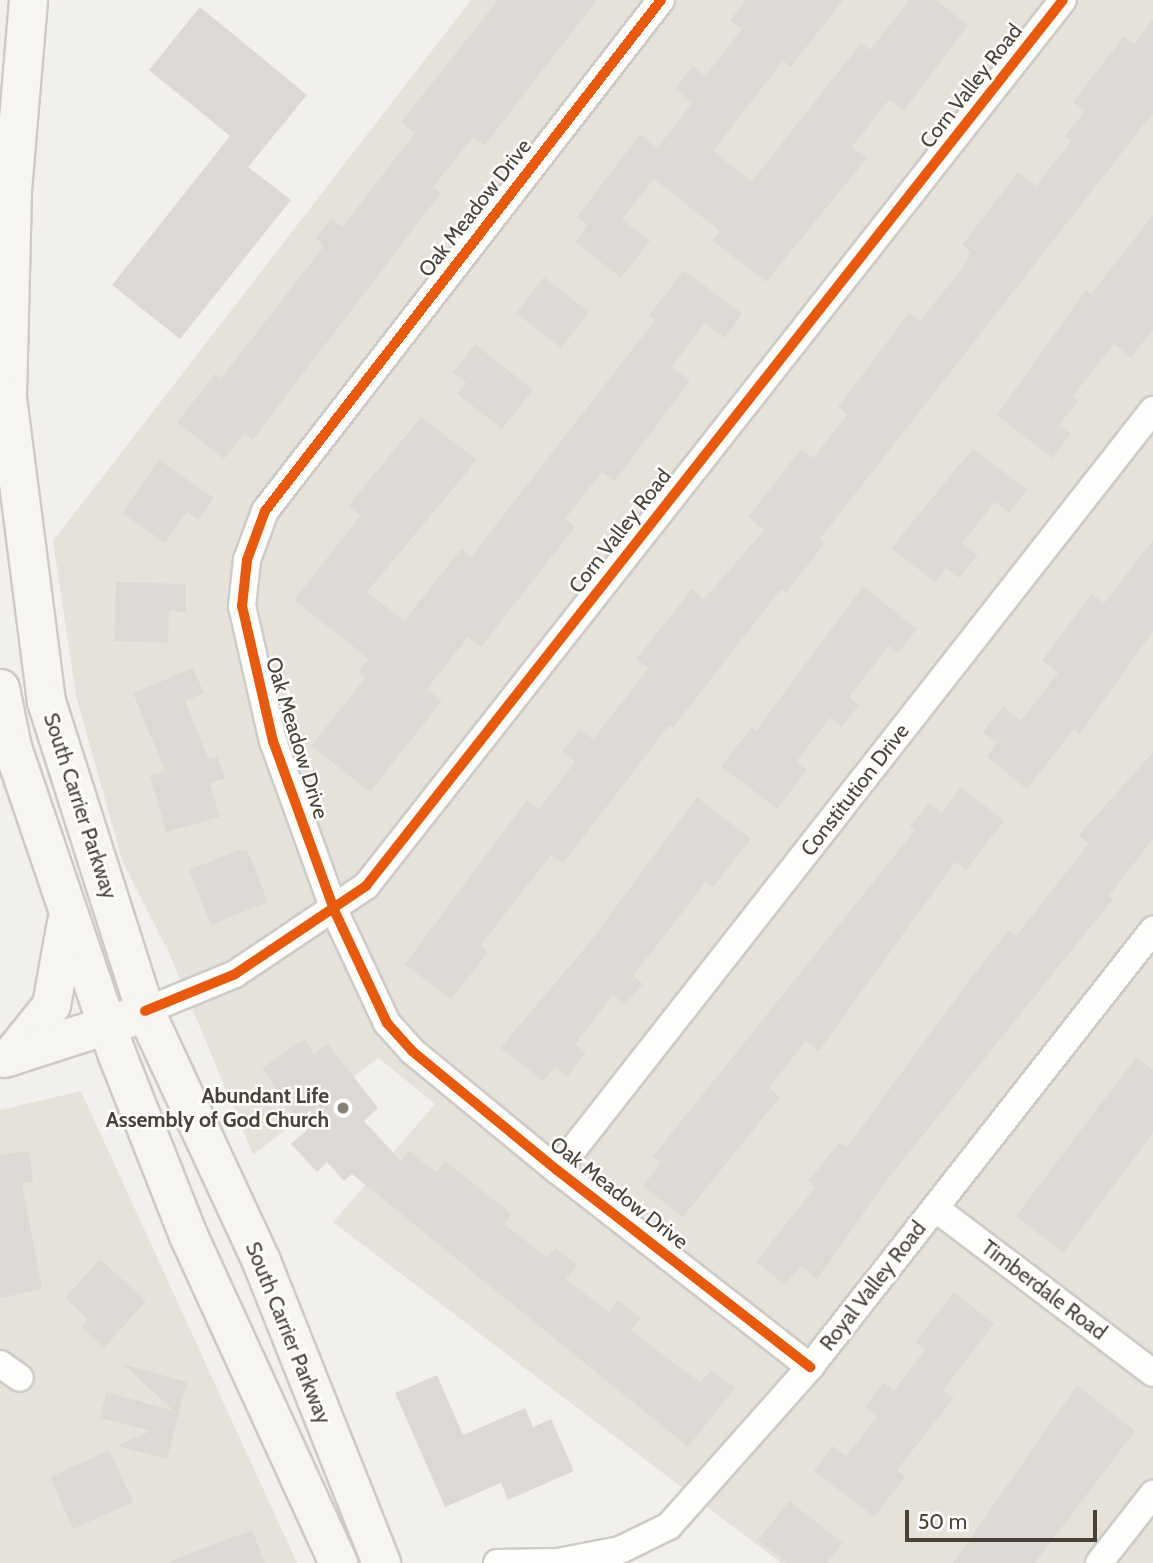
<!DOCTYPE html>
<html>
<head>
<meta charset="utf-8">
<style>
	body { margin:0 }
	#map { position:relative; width:1153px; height:1563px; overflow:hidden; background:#f2f0ec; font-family:Cabin,sans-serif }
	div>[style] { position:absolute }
	.residential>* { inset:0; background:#e7e2d9 }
	.building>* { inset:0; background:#dcd9d4 }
	.roads { filter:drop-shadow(2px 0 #cecbc6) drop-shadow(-2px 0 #cecbc6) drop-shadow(0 2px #cecbc6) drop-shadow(0 -2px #cecbc6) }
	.minor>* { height:26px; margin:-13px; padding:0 13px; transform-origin:13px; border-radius:13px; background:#fdfdfc }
	.secondary>* { height:37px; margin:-18.5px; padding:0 18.5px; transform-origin:18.5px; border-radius:18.5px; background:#f7f5f0 }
	.cycleway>* { height:10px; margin:-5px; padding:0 5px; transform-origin:5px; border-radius:5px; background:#e8590c }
	.dots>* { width:19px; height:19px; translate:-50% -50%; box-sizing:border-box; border:4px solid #fff; border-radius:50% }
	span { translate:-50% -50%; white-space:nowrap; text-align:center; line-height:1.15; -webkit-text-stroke:5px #fff; paint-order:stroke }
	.street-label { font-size:21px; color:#4a4237 }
	.poi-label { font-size:21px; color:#4a4237; font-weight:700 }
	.right { translate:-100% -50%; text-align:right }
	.scale { position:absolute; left:905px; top:1510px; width:192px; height:32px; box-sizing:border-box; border:4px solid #4a4237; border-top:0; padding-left:9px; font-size:21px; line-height:24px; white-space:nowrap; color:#4a4237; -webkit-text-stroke:5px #fff; paint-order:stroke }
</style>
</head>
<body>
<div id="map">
	<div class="residential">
		<i style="clip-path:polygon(471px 0,1153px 0,1153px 1563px,781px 1563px,333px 1222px,435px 1104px,378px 1058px,253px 1155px,170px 955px,123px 863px,76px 696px,53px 541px)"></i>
		<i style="clip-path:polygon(81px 1091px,297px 1563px,0 1563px,0 1110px)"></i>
	</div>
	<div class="building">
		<i style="clip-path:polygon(498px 0,597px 0,484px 146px,473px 137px,433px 187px,441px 193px,270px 417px,253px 440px,244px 433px,224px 459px,177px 422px,215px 374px,221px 378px,324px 246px,315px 238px,331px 219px,342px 227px,415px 133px,401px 122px)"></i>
		<i style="clip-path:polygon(746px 0,843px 0,791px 67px,783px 61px,713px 151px,752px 181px,861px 43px,870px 50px,909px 0,936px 0,968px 25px,904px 111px,889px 100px,852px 147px,867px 158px,766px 282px,712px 240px,720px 231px,654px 179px,622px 219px,650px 241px,621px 278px,575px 242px,588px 225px,577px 217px,640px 134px,657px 148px,692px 103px,675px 89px,693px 66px,705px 76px,742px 29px,730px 20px)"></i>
		<i style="clip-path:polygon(200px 7px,307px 95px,248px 167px,291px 200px,180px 339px,112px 285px,230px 136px,149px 70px)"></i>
		<i style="clip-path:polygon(1153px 19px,1153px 113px,820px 539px,825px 543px,786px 593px,781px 589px,673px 728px,669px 725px,563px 864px,551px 855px,480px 946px,488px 952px,451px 1000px,405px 964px,527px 800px,539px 809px,575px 762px,562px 752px,580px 729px,593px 739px,649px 668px,636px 659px,692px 589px,704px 599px,764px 530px,748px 517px,801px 449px,813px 458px,847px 415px,838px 407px,909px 313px,920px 321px,962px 268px,971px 252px,962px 245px,1018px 172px,1036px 186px,1071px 141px,1065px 136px,1085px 111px,1073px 102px,1124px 36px,1134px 44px)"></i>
		<i style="clip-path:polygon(1153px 215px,1153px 329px,1131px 358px,1114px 344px,1073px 396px,1078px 401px,1059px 425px,1071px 434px,1052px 458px,997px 415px,1086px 290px,1091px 294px)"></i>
		<i style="clip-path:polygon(684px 270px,742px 314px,724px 338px,705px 323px,672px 367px,690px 381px,614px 482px,602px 472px,565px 519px,575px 527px,481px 647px,468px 637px,427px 689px,442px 701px,370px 792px,311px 746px,365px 678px,358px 672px,369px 659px,294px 600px,360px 516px,348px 506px,421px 417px,477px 460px,367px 592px,404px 621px,461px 549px,471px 557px,655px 320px,649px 316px)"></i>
		<i style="clip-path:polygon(544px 277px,589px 312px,561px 348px,516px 313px)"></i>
		<i style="clip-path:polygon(475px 344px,533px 390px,502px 429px,457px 394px,466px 383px,453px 372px)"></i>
		<i style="clip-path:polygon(973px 448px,1027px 490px,1009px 513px,995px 502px,962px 543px,978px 555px,959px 578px,946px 568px,935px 582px,891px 548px)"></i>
		<i style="clip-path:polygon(159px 460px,214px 498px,198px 520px,187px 512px,165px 543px,122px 513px)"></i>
		<i style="clip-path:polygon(1153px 540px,1153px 631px,1080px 734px,1074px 729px,1027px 789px,987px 757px,997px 743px,983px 732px,1003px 706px,1021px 721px,1058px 673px,1042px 660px,1074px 617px,1092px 594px,1104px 603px)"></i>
		<i style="clip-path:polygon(116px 582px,186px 584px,186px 612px,169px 611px,168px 643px,114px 641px)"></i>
		<i style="clip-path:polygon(863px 586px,917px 629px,898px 653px,889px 646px,849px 697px,859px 705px,842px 727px,830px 718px,796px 762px,807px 770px,777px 809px,721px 766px,752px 727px,756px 731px)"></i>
		<i style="clip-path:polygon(193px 668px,204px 693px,185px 701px,209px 759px,218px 756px,225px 779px,210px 783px,220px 817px,166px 832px,150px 775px,165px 771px,133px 693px)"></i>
		<i style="clip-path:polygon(1153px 752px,1153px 839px,1109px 896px,1113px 899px,887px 1180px,817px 1279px,801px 1266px,785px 1285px,756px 1262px,815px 1187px,808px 1181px,840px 1142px,847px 1147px,970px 979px,1009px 930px,1016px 936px,1089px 843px,1079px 835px)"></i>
		<i style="clip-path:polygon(961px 787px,1004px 821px,966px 870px,955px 862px,819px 1051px,806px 1041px,769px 1088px,780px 1097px,683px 1217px,643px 1186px,661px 1162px,653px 1156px,915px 830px,910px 826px,929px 803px,942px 813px)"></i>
		<i style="clip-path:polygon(697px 797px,751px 839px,713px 887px,706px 882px,633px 976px,643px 984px,625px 1005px,613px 995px,575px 1044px,586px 1053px,567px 1077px,555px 1067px,543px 1081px,500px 1048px,590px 942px)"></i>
		<i style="clip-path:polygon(239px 850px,247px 850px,268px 902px,211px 925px,189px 870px)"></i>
		<i style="clip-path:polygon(304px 1039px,314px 1054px,328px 1044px,378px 1108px,364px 1121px,401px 1161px,409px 1151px,436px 1172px,445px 1161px,512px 1214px,504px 1224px,547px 1257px,555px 1248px,577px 1265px,566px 1279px,609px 1312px,618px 1300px,641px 1318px,631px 1330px,676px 1365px,701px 1382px,711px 1370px,735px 1388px,688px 1447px,352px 1174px,344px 1181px,327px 1162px,317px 1172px,291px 1144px,306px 1131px,262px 1068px)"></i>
		<i style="clip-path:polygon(1136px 1057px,1153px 1070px,1153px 1133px,1063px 1253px,1016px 1216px)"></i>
		<i style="clip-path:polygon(29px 1151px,33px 1182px,22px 1183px,42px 1289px,0 1298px,0 1155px)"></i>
		<i style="clip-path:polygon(100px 1259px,146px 1301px,104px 1348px,81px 1327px,88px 1319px,65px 1298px)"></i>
		<i style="clip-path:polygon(954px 1292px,994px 1324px,943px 1390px,954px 1398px,897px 1470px,905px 1477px,874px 1517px,814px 1471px,833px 1446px,846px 1456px,877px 1417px,865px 1407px,884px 1382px,894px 1390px,925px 1350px,915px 1342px)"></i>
		<i style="clip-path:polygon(123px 1364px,187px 1382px,167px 1459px,117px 1446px,150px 1431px,100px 1418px,106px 1392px,174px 1411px)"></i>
		<i style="clip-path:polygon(437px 1375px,463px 1435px,525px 1408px,533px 1427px,551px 1419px,574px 1471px,508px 1500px,501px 1483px,445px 1507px,395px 1393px)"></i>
		<i style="clip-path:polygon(1077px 1385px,1135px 1431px,1035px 1563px,953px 1563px)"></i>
		<i style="clip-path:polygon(109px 1450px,133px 1502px,73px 1529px,50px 1477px)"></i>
		<i style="clip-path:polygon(789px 1501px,843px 1543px,827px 1563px,787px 1563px,758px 1540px)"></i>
		<i style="clip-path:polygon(252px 1530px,265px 1563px,171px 1563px,170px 1561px)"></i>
	</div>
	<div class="roads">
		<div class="minor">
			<i style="left:661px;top:0;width:646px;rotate:127.77deg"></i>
			<i style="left:265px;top:511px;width:52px;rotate:110.2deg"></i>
			<i style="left:247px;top:560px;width:46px;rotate:96.2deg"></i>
			<i style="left:242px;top:606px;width:139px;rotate:77.1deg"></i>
			<i style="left:273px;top:741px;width:182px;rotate:70.1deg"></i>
			<i style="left:335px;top:912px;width:123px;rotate:64.9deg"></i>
			<i style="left:387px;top:1023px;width:38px;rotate:48deg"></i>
			<i style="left:412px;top:1051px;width:188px;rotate:39.4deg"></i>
			<i style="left:557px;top:1170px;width:321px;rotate:37.9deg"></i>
			<i style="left:145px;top:1011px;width:97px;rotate:-22.3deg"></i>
			<i style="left:235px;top:974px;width:158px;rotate:-33.9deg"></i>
			<i style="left:366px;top:886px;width:1127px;rotate:-51.81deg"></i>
			<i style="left:557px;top:1170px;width:966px;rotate:-51.9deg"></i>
			<i style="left:935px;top:1208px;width:273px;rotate:37.1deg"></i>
			<i style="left:0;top:1364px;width:24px;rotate:35deg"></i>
			<i style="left:497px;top:1563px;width:61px;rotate:-0.9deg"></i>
			<i style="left:558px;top:1562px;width:63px;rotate:-11deg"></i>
			<i style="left:620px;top:1550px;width:55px;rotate:-26.1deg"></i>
			<i style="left:669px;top:1526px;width:213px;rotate:-48.4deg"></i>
			<i style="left:810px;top:1367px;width:556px;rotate:-51.87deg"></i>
			<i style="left:1099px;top:1563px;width:88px;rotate:-52deg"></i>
		</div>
		<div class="secondary">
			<i style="left:28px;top:0;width:192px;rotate:94.8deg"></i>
			<i style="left:12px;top:191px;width:206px;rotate:91.4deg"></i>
			<i style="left:7px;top:397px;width:306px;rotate:82.7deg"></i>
			<i style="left:46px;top:701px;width:325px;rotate:72.3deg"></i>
			<i style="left:145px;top:1011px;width:276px;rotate:65.1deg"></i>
			<i style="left:261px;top:1261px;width:325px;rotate:68.3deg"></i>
			<i style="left:0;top:688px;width:60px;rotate:78.5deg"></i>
			<i style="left:12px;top:747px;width:325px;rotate:71.2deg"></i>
			<i style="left:117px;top:1055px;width:193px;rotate:68.5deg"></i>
			<i style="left:188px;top:1235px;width:361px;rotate:65.4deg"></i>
			<i style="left:10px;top:1056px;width:65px;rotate:-51.2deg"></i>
			<i style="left:51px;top:1005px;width:84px;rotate:-79.8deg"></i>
			<i style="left:4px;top:1058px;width:130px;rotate:-17.9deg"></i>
		</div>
	</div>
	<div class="cycleway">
		<i style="left:661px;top:0;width:646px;rotate:127.77deg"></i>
		<i style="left:265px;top:511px;width:52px;rotate:110.2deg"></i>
		<i style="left:247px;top:560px;width:46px;rotate:96.2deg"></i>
		<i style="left:242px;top:606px;width:139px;rotate:77.1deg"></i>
		<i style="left:273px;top:741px;width:182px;rotate:70.1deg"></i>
		<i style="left:335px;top:912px;width:123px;rotate:64.9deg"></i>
		<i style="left:387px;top:1023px;width:38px;rotate:48deg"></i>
		<i style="left:412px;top:1051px;width:188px;rotate:39.4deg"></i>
		<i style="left:557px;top:1170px;width:321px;rotate:37.9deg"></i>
		<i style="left:145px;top:1011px;width:97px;rotate:-22.3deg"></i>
		<i style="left:235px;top:974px;width:158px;rotate:-33.9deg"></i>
		<i style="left:366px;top:886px;width:1127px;rotate:-51.81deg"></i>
	</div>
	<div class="dots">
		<i style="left:343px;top:1108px;background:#857f76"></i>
	</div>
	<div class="street-label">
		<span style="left:971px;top:86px;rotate:-52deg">Corn Valley Road</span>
		<span style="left:475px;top:208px;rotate:-52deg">Oak Meadow Drive</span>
		<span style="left:620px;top:531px;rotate:-52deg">Corn Valley Road</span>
		<span style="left:297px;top:738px;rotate:73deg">Oak Meadow Drive</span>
		<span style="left:855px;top:790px;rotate:-52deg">Constitution Drive</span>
		<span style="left:80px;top:806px;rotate:72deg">South Carrier Parkway</span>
		<span style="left:619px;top:1193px;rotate:38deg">Oak Meadow Drive</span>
		<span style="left:873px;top:1286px;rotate:-52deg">Royal Valley Road</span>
		<span style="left:1044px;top:1290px;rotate:37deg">Timberdale Road</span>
		<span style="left:288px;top:1333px;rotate:68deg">South Carrier Parkway</span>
	</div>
	<div class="poi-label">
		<span class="right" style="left:329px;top:1108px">Abundant Life<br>Assembly of God Church</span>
	</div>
	<div class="scale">50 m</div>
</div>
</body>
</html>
